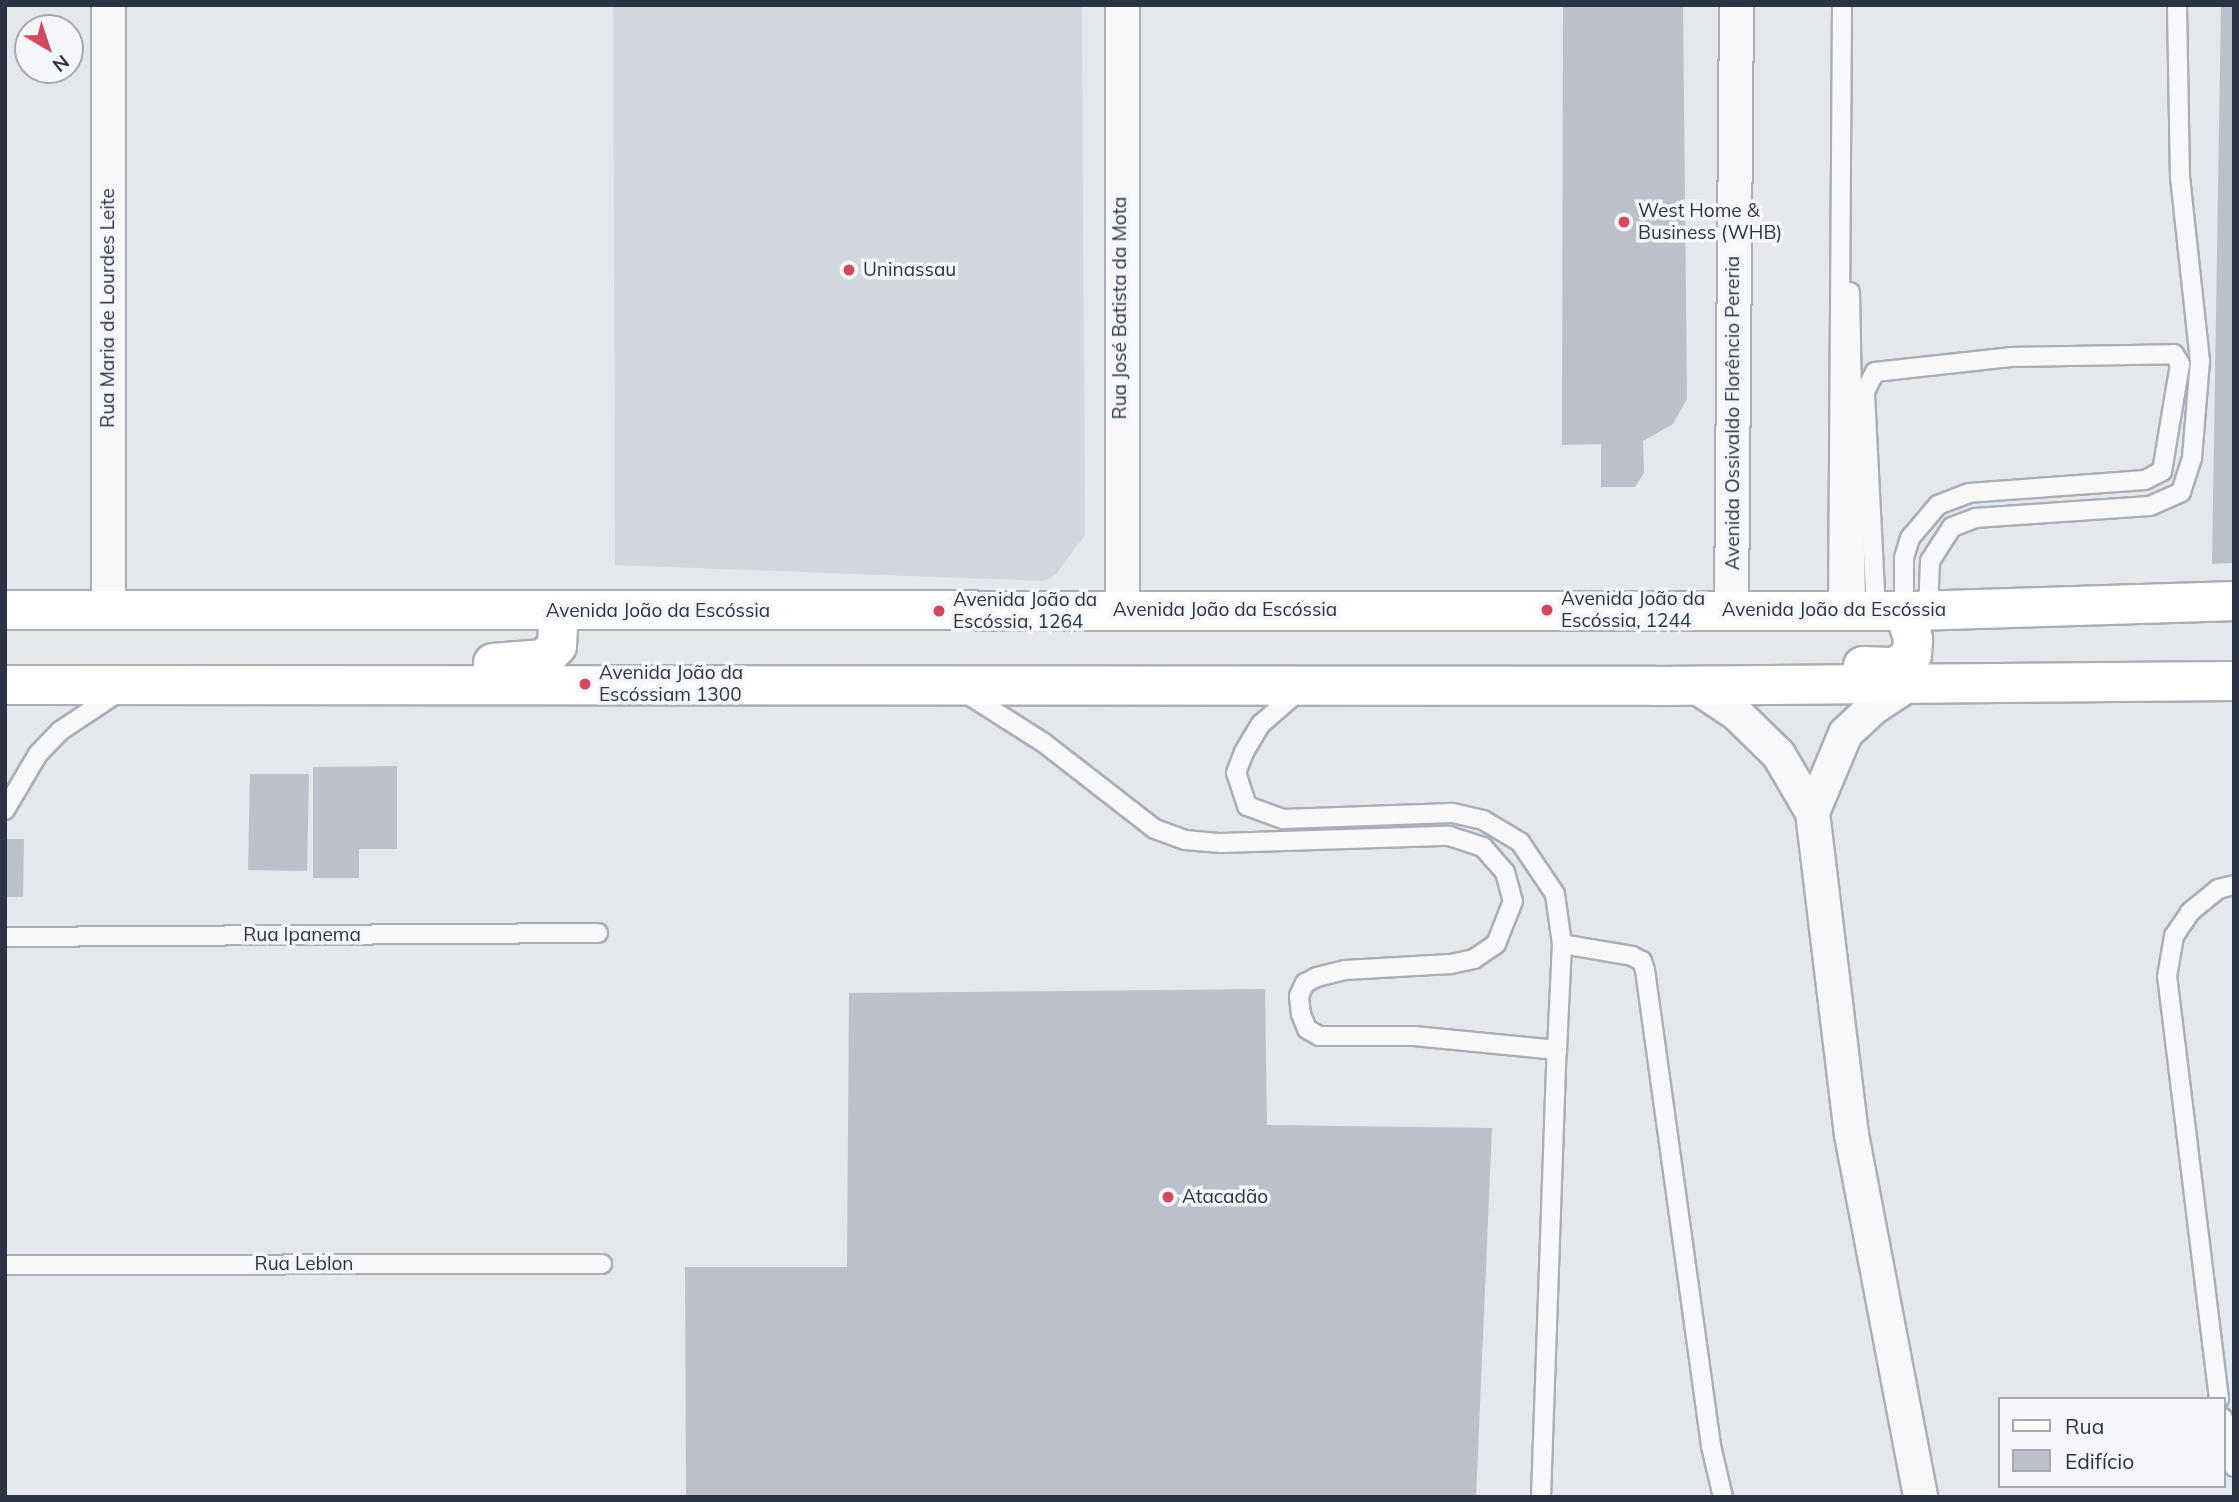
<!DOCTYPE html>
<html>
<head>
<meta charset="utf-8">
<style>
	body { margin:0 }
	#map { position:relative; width:2239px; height:1502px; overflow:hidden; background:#e4e7ec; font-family:Mulish,sans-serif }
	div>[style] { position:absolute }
	.built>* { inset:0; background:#d2d6de }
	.building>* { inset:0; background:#bbc0ca }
	.roads { filter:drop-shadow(2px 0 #a9aeb7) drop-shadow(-2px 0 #a9aeb7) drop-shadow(0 2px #a9aeb7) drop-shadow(0 -2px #a9aeb7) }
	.service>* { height:18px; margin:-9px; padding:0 9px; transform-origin:9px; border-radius:9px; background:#f7f8fa }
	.minor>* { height:33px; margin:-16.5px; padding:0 16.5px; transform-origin:16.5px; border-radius:16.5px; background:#f7f8fa }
	.secondary>* { height:38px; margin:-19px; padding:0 19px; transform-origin:19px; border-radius:19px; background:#fff }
	.dots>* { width:19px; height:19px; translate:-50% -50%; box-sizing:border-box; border:4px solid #f4f6f9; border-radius:50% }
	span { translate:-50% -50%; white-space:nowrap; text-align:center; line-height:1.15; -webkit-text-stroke:7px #f4f6f9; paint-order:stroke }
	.poi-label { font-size:19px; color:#2b3445 }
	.left { translate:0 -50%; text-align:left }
	.street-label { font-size:19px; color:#2b3445 }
	.frame { position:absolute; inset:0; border:7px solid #2b3445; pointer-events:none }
	.legend { position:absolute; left:1998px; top:1397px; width:228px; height:91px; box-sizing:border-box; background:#f4f6f9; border:2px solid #a4a8b1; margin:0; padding:9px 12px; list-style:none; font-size:21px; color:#2b3445 }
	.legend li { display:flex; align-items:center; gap:14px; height:35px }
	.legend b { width:35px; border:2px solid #a4a8b1 }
	.north { position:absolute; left:14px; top:14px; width:70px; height:70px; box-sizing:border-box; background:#f4f6f9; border:2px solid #a4a8b1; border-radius:50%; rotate:141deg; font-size:19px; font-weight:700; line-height:28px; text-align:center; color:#2b3445 }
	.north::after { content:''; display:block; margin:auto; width:24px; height:32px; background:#d1495b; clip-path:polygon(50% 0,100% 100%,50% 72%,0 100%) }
</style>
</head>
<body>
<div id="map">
	<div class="built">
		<i style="clip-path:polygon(613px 5px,1082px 5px,1085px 535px,1056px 574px,1045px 581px,615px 565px)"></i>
	</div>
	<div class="building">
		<i style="clip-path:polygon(1563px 5px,1683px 5px,1687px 399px,1673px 424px,1643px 441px,1644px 473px,1635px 487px,1601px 487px,1601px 444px,1562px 445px)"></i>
		<i style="clip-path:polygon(2221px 5px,2234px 5px,2234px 563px,2212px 564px)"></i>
		<i style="clip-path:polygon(397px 766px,397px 849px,359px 849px,359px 878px,313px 878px,313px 767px)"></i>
		<i style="clip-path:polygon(250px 774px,309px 774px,307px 871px,248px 870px)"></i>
		<i style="clip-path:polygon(5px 839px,24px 839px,23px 897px,5px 897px)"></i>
		<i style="clip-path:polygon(1265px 989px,1267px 1125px,1492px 1128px,1476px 1497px,686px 1497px,685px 1267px,847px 1267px,849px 993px)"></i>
	</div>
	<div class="roads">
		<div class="service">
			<i style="left:1850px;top:292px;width:319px;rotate:88.9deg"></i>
			<i style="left:1838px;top:611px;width:606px;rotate:-89.62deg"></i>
			<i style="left:1876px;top:611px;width:220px;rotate:-92.9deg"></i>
			<i style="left:1865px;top:391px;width:21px;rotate:-62deg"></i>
			<i style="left:1875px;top:372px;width:136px;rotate:-6.3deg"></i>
			<i style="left:2010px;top:357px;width:164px;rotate:-1deg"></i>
			<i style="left:2174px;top:354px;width:12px;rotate:59deg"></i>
			<i style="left:2180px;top:364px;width:109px;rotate:99.5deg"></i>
			<i style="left:2162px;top:471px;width:19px;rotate:152deg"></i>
			<i style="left:2145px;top:480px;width:176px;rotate:175.8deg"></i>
			<i style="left:1969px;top:493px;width:33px;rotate:159deg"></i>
			<i style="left:1938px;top:505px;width:43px;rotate:130.3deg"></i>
			<i style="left:1910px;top:538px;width:21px;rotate:107deg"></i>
			<i style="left:1904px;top:558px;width:52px;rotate:90deg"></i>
			<i style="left:1928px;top:611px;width:50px;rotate:-87.7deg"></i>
			<i style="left:1930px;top:561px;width:40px;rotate:-57.1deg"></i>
			<i style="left:1952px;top:527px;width:25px;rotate:-21deg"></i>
			<i style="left:1975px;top:518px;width:175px;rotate:-3.9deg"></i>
			<i style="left:2150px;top:506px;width:34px;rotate:-24deg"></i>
			<i style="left:2181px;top:492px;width:36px;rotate:-72deg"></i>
			<i style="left:2192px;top:458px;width:97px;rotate:-85.3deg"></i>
			<i style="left:2200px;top:361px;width:184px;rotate:-96.2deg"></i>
			<i style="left:2180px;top:178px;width:173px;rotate:-91deg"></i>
			<i style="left:964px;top:692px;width:95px;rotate:32.5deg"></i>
			<i style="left:1044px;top:743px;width:140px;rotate:37.8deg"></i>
			<i style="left:1155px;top:829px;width:32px;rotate:20deg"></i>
			<i style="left:1185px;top:840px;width:36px;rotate:5deg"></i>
			<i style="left:1221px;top:843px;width:228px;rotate:-1.8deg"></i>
			<i style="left:1449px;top:836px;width:36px;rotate:18deg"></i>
			<i style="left:1483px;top:847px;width:33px;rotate:49deg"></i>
			<i style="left:1505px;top:872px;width:30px;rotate:75deg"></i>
			<i style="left:1513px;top:901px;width:46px;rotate:111.6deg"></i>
			<i style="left:1496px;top:944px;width:27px;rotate:146deg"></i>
			<i style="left:1474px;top:959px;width:25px;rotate:168deg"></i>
			<i style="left:1450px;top:964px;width:105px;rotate:176.7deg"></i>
			<i style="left:1345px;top:970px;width:29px;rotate:166deg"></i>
			<i style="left:1317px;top:977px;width:13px;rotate:153deg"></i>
			<i style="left:1305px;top:983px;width:14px;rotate:115deg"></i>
			<i style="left:1299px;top:996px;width:18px;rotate:84deg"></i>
			<i style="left:1301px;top:1014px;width:16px;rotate:68deg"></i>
			<i style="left:1307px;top:1029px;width:14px;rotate:30deg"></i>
			<i style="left:1319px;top:1036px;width:95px"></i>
			<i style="left:1414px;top:1036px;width:144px;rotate:5.6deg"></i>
			<i style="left:1557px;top:1050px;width:106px;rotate:-87.3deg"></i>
			<i style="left:1562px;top:944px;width:50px;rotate:-98deg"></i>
			<i style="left:1555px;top:894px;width:63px;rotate:-123.9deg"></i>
			<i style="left:1520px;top:842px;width:43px;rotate:-149.3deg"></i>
			<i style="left:1483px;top:820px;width:32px;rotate:-167deg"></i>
			<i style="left:1452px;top:813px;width:169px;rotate:178deg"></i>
			<i style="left:1283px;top:819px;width:38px;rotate:-160deg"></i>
			<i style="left:1247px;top:806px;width:35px;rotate:-108deg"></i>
			<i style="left:1236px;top:773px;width:22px;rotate:-69deg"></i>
			<i style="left:1244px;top:752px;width:33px;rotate:-59deg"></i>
			<i style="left:1261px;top:724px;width:50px;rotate:-41deg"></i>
			<i style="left:5px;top:810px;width:65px;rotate:-59.5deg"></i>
			<i style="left:38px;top:754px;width:32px;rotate:-46deg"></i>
			<i style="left:60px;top:731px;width:71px;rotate:-33.5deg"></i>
			<i style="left:5px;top:937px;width:593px;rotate:-0.39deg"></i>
			<i style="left:1562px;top:944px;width:71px;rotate:9.7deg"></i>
			<i style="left:1632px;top:956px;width:11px;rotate:27deg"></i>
			<i style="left:1642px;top:961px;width:9px;rotate:72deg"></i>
			<i style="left:1645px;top:970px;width:481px;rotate:82.1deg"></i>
			<i style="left:1711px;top:1446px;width:52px;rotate:76.8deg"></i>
			<i style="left:5px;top:1265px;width:597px;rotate:-0.1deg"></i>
			<i style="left:2219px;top:1399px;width:425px;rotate:-97deg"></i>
			<i style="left:2167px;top:977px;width:42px;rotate:-80.3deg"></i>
			<i style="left:2174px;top:936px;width:29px;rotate:-56deg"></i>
			<i style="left:2190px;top:912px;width:36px;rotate:-39deg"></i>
			<i style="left:2218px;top:889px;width:16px;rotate:-14deg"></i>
			<i style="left:2223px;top:1418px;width:50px;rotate:77.3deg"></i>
			<i style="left:1541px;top:1497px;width:447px;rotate:-88deg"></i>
		</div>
		<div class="minor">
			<i style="left:108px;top:5px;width:605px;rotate:90deg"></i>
			<i style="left:1122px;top:5px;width:605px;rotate:90deg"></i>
			<i style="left:1731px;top:611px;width:606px;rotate:-89.53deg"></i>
			<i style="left:1694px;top:685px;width:50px;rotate:33.7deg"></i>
			<i style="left:1736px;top:713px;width:59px;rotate:44.3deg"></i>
			<i style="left:1778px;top:754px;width:67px;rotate:59.6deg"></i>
			<i style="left:1812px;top:812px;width:324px;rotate:83.1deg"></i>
			<i style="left:1851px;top:1134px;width:369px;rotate:79.2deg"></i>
			<i style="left:1812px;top:812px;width:86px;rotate:-67.3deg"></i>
			<i style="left:1845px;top:733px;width:38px;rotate:-43deg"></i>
			<i style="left:1873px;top:707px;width:42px;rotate:-33.3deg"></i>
		</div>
		<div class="secondary">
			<i style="left:5px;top:610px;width:1912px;rotate:0.03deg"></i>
			<i style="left:1917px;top:611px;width:317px;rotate:-1.8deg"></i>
			<i style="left:493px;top:663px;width:51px;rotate:-4.5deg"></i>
			<i style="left:544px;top:659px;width:18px;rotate:-45deg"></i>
			<i style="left:557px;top:646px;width:35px;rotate:-87deg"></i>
			<i style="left:1863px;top:666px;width:33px;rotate:2deg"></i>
			<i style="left:1896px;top:667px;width:20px;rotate:-37deg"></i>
			<i style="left:1912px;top:655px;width:16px;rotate:-86deg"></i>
			<i style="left:1913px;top:639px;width:30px;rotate:-107deg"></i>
			<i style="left:5px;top:685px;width:1650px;rotate:0.03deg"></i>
			<i style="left:1655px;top:686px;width:579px;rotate:-0.49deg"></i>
		</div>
	</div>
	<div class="dots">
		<i style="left:1624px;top:222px;background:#d1495b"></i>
		<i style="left:849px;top:270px;background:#d1495b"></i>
		<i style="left:1547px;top:610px;background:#d1495b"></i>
		<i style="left:939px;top:611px;background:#d1495b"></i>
		<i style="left:585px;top:684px;background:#d1495b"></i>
		<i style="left:1168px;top:1197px;background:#d1495b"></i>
	</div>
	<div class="poi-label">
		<span class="left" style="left:1638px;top:222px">West Home &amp;<br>Business (WHB)</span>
		<span class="left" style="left:863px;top:270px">Uninassau</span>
		<span class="left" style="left:1561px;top:610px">Avenida João da<br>Escóssia, 1244</span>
		<span class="left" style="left:953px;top:611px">Avenida João da<br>Escóssia, 1264</span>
		<span class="left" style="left:599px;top:684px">Avenida João da<br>Escóssiam 1300</span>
		<span class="left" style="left:1182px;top:1197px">Atacadão</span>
	</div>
	<div class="street-label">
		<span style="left:108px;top:308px;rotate:-90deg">Rua Maria de Lourdes Leite</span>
		<span style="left:1120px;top:308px;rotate:-90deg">Rua José Batista da Mota</span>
		<span style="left:1733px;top:413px;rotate:-90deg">Avenida Ossivaldo Florêncio Pereria</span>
		<span style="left:1225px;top:610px">Avenida João da Escóssia</span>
		<span style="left:1834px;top:610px">Avenida João da Escóssia</span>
		<span style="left:658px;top:611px">Avenida João da Escóssia</span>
		<span style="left:302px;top:935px">Rua Ipanema</span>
		<span style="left:304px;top:1264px">Rua Leblon</span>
	</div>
	<div class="frame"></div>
	<ul class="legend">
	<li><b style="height:9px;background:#fff"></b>Rua</li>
	<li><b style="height:19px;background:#bbc0ca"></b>Edifício</li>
	</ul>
	<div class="north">N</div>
</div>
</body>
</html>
